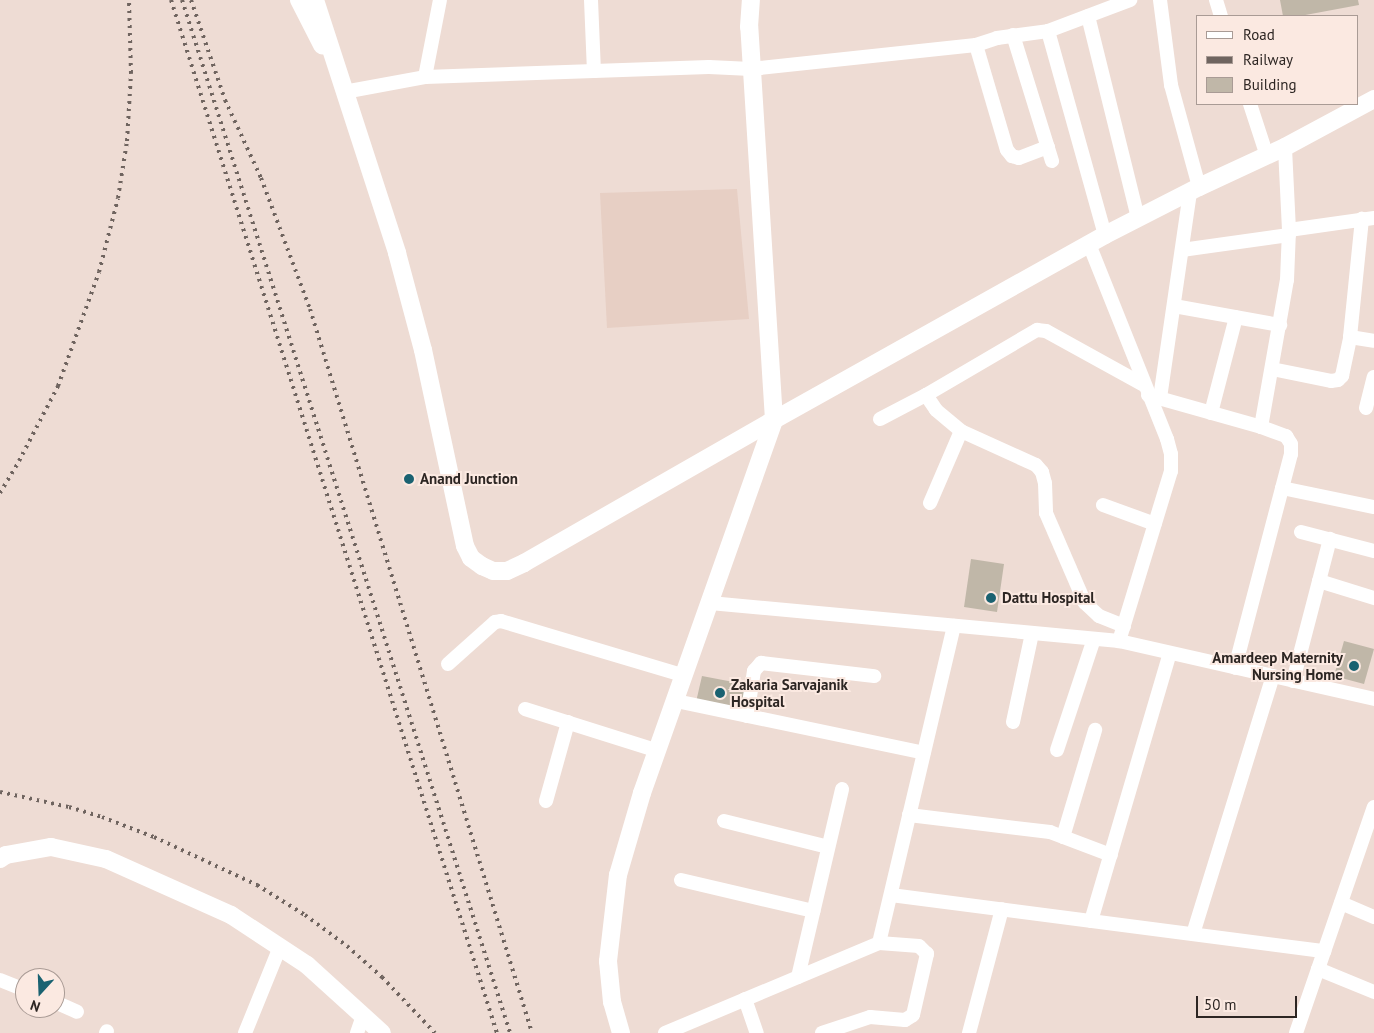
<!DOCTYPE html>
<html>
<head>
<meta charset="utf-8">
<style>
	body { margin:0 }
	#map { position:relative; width:1374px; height:1033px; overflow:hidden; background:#eedcd4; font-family:"PT Sans",sans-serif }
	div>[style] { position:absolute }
	.built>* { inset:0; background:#e7cfc4 }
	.building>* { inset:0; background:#c0b7a8 }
	.minor>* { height:14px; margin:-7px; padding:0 7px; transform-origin:7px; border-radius:7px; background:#fff }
	.tertiary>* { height:18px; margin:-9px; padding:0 9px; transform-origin:9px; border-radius:9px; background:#fff }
	.rail>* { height:4px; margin-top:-2px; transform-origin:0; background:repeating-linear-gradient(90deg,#6f645f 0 2.5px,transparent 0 7.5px) }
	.dots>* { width:14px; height:14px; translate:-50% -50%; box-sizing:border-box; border:2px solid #fbe9e1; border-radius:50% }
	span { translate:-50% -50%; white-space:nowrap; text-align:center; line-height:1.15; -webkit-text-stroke:4px #fbe9e1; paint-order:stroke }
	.poi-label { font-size:15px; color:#2d2623; font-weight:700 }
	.left { translate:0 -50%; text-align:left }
	.right { translate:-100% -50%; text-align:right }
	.legend { position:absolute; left:1196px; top:15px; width:162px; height:90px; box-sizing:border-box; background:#fbe9e1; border:1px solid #a99b95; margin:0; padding:6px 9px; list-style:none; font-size:15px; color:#2d2623 }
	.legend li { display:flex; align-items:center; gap:10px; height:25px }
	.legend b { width:25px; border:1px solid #a99b95 }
	.north { position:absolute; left:15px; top:968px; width:50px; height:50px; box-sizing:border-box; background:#fbe9e1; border:1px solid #a99b95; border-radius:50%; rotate:200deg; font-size:14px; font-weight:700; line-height:20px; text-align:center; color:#2d2623 }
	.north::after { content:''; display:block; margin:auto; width:18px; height:22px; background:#1a6271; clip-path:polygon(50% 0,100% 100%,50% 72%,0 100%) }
	.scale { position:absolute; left:1196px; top:996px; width:101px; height:22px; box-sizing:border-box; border:2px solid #2d2623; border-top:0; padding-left:6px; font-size:15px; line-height:18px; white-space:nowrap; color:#2d2623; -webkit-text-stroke:4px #fbe9e1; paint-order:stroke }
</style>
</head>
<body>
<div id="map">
	<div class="built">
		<i style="clip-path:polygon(737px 189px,749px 319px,607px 328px,600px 193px)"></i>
	</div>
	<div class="building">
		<i style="clip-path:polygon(1280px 0,1358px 0,1359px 5px,1300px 16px,1283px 16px)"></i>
		<i style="clip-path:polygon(971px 559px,1004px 564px,997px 612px,964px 607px)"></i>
		<i style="clip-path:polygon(1344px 641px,1374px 649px,1364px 684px,1334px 676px)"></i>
		<i style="clip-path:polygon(702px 676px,749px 685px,742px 713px,696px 702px)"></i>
	</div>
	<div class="minor">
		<i style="left:591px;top:0;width:71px;rotate:87.6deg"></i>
		<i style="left:1160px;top:0;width:86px;rotate:82.6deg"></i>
		<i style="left:1171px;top:85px;width:106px;rotate:74.6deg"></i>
		<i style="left:1216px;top:0;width:17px;rotate:73deg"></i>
		<i style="left:1088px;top:16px;width:208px;rotate:76.1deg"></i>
		<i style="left:1048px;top:31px;width:212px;rotate:74.4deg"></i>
		<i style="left:1013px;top:35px;width:132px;rotate:72.8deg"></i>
		<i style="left:976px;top:45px;width:109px;rotate:73.6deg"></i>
		<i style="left:1007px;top:150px;width:8px;rotate:50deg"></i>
		<i style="left:1012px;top:156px;width:7px;rotate:16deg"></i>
		<i style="left:1019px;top:158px;width:31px;rotate:-21deg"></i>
		<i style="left:425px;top:77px;width:78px;rotate:-79deg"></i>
		<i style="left:344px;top:92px;width:82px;rotate:-10.5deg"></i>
		<i style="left:425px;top:77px;width:284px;rotate:-2deg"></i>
		<i style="left:709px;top:67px;width:42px;rotate:2.7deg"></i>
		<i style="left:751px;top:69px;width:226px;rotate:-6.1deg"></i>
		<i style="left:976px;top:45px;width:22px;rotate:-18deg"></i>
		<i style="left:997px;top:38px;width:51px;rotate:-7.8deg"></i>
		<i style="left:1048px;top:31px;width:88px;rotate:-20.7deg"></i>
		<i style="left:1250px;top:104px;width:55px;rotate:71.9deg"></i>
		<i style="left:1289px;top:230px;width:86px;rotate:-8deg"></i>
		<i style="left:1089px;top:244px;width:210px;rotate:68.2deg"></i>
		<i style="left:1167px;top:439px;width:16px;rotate:75deg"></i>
		<i style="left:1171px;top:454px;width:17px;rotate:90deg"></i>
		<i style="left:1171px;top:471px;width:178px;rotate:107deg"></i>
		<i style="left:1182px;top:250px;width:108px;rotate:-8deg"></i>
		<i style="left:1174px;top:306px;width:108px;rotate:10.2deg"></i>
		<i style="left:1350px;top:337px;width:24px;rotate:9deg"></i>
		<i style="left:1272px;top:369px;width:60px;rotate:11.5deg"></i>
		<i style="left:1331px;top:381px;width:7px;rotate:-8deg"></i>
		<i style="left:1338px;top:380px;width:6px;rotate:-45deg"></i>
		<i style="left:1342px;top:376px;width:40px;rotate:-78deg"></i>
		<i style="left:1350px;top:337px;width:119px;rotate:-84.2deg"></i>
		<i style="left:926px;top:395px;width:18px;rotate:56deg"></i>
		<i style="left:936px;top:410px;width:33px;rotate:40deg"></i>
		<i style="left:961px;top:431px;width:82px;rotate:24.4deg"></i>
		<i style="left:1036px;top:465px;width:9px;rotate:49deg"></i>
		<i style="left:1042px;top:472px;width:11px;rotate:75deg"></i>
		<i style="left:1045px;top:483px;width:30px;rotate:88deg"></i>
		<i style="left:1046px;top:513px;width:98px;rotate:66.6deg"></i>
		<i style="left:1085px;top:603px;width:19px;rotate:43deg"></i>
		<i style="left:1099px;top:616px;width:27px;rotate:22deg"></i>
		<i style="left:1148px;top:395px;width:117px;rotate:15.8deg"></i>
		<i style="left:1261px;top:427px;width:27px;rotate:20deg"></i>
		<i style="left:1286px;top:436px;width:9px;rotate:58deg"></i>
		<i style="left:1291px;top:444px;width:10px;rotate:90deg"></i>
		<i style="left:1291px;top:454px;width:221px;rotate:104.7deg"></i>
		<i style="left:1160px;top:398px;width:208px;rotate:-81.7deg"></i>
		<i style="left:1366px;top:408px;width:32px;rotate:-76deg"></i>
		<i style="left:1211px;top:413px;width:99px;rotate:-75.4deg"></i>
		<i style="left:880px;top:419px;width:52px;rotate:-27.6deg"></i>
		<i style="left:926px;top:395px;width:129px;rotate:-30.4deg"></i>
		<i style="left:1037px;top:330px;width:9px;rotate:6deg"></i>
		<i style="left:1046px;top:331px;width:112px;rotate:28.9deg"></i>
		<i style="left:1261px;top:427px;width:149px;rotate:-80deg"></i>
		<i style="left:1287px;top:280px;width:50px;rotate:-87.7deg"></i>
		<i style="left:1289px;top:230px;width:83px;rotate:-92.8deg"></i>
		<i style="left:1282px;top:488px;width:94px;rotate:11.7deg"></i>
		<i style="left:930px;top:503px;width:78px;rotate:-66.7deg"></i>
		<i style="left:1103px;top:505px;width:55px;rotate:20.1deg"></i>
		<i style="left:1301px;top:532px;width:75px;rotate:14.6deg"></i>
		<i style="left:1319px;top:581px;width:58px;rotate:17.2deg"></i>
		<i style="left:710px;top:603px;width:411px;rotate:5.3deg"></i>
		<i style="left:1119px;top:641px;width:262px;rotate:12.8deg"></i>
		<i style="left:448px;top:664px;width:63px;rotate:-41.8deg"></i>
		<i style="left:495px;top:622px;width:6px;rotate:-9deg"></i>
		<i style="left:501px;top:621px;width:192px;rotate:16.6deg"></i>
		<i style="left:1293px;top:681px;width:147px;rotate:-75.4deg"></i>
		<i style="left:676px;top:701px;width:253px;rotate:11.8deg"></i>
		<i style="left:525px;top:709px;width:139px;rotate:17.5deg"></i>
		<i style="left:747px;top:716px;width:46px;rotate:-81.2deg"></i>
		<i style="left:754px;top:671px;width:11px;rotate:-49deg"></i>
		<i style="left:761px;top:663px;width:114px;rotate:6.6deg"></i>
		<i style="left:1013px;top:722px;width:91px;rotate:-77.9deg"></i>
		<i style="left:1057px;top:750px;width:117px;rotate:-71.6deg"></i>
		<i style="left:546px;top:801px;width:82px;rotate:-74.4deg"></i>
		<i style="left:909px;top:815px;width:142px;rotate:6.9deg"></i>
		<i style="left:1050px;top:832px;width:65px;rotate:20.7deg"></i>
		<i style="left:724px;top:821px;width:107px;rotate:14deg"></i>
		<i style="left:1063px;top:837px;width:112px;rotate:-73.3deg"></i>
		<i style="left:681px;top:880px;width:136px;rotate:13.2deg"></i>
		<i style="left:891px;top:895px;width:437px;rotate:7.4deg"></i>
		<i style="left:1341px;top:903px;width:36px;rotate:23deg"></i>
		<i style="left:1091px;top:921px;width:279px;rotate:-73.6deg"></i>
		<i style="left:1193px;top:934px;width:270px;rotate:-72.8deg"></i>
		<i style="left:1318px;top:969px;width:61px;rotate:22.3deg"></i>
		<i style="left:798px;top:977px;width:193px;rotate:-76.8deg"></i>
		<i style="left:0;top:980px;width:27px;rotate:22deg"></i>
		<i style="left:745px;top:999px;width:36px;rotate:71deg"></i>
		<i style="left:55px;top:1002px;width:24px;rotate:24deg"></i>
		<i style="left:106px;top:1033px;width:2px;rotate:-63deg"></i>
		<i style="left:245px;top:1033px;width:93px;rotate:-67.9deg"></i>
		<i style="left:357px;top:1033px;width:18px;rotate:-71deg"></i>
		<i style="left:665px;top:1033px;width:232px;rotate:-22.8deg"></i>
		<i style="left:879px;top:943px;width:326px;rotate:-76.7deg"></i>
		<i style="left:822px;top:1033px;width:51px;rotate:-18.4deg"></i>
		<i style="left:870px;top:1017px;width:35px;rotate:5deg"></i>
		<i style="left:905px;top:1020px;width:9px;rotate:-32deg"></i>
		<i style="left:913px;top:1015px;width:63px;rotate:-77.1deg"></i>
		<i style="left:927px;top:954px;width:11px;rotate:-135deg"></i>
		<i style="left:919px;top:946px;width:40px;rotate:-175.7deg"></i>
		<i style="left:969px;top:1033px;width:128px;rotate:-75.1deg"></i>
		<i style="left:1296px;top:1033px;width:239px;rotate:-71deg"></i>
	</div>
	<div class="tertiary">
		<i style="left:299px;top:0;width:51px;rotate:62.9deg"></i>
		<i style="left:315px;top:0;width:266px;rotate:72deg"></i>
		<i style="left:397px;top:253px;width:100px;rotate:75deg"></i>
		<i style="left:423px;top:350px;width:200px;rotate:77.9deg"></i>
		<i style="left:465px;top:546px;width:13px;rotate:63deg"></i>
		<i style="left:471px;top:558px;width:14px;rotate:36deg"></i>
		<i style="left:482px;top:566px;width:12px;rotate:24deg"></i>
		<i style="left:493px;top:571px;width:14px"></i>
		<i style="left:507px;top:571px;width:19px;rotate:-25deg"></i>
		<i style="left:524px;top:563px;width:288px;rotate:-29.8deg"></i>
		<i style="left:774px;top:420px;width:379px;rotate:-29.2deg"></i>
		<i style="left:1105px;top:235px;width:106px;rotate:-27.1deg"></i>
		<i style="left:1199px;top:187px;width:95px;rotate:-24.9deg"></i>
		<i style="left:1285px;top:147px;width:101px;rotate:-28.3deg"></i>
		<i style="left:0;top:859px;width:7px;rotate:-34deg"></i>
		<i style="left:6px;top:855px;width:46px;rotate:-10.1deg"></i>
		<i style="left:51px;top:847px;width:56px;rotate:12.3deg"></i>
		<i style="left:106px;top:859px;width:137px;rotate:24.1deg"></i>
		<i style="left:231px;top:915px;width:91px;rotate:33.3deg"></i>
		<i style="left:307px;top:965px;width:101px;rotate:42.2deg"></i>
		<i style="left:621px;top:1033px;width:32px;rotate:-106deg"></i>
		<i style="left:612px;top:1002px;width:41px;rotate:-95.6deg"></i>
		<i style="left:608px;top:961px;width:87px;rotate:-83.4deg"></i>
		<i style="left:618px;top:875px;width:85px;rotate:-73.7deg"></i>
		<i style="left:642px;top:793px;width:396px;rotate:-70.5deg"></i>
		<i style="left:774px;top:420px;width:394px;rotate:-93.6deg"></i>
		<i style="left:749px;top:27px;width:27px;rotate:-86deg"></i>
	</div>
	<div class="rail">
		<i style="left:171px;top:0;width:1083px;rotate:72.49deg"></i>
		<i style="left:182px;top:0;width:1084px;rotate:72.38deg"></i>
		<i style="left:191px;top:0;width:106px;rotate:71.2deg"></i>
		<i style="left:225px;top:100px;width:86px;rotate:65.2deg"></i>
		<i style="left:261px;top:178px;width:140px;rotate:69.5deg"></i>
		<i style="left:310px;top:309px;width:757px;rotate:72.95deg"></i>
		<i style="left:0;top:493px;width:37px;rotate:-59deg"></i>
		<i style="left:19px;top:461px;width:85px;rotate:-62.5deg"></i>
		<i style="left:58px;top:386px;width:121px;rotate:-70.2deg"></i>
		<i style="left:99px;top:272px;width:76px;rotate:-75.6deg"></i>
		<i style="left:118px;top:198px;width:58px;rotate:-81deg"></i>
		<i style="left:127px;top:141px;width:68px;rotate:-86.6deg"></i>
		<i style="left:131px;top:73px;width:73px;rotate:-91.6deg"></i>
		<i style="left:0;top:792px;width:71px;rotate:12.3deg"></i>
		<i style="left:69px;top:807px;width:34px;rotate:17deg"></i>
		<i style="left:102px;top:817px;width:56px;rotate:21deg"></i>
		<i style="left:154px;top:837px;width:114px;rotate:25deg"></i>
		<i style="left:257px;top:885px;width:57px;rotate:32deg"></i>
		<i style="left:305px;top:915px;width:52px;rotate:36.4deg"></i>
		<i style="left:347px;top:946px;width:47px;rotate:41.5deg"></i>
		<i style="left:382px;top:977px;width:77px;rotate:46.6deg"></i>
	</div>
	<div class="dots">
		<i style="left:409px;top:479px;background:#1a6271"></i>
		<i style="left:991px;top:598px;background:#1a6271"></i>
		<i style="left:1354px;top:666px;background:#1a6271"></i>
		<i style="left:720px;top:693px;background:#1a6271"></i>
	</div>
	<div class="poi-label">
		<span class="left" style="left:420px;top:479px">Anand Junction</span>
		<span class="left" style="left:1002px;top:598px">Dattu Hospital</span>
		<span class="right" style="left:1343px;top:666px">Amardeep Maternity<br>Nursing Home</span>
		<span class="left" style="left:731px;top:693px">Zakaria Sarvajanik<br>Hospital</span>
	</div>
	<ul class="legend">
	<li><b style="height:6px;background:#fff"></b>Road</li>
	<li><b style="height:6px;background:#6f645f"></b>Railway</li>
	<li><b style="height:14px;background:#c0b7a8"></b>Building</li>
	</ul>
	<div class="north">N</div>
	<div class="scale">50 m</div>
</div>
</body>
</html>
